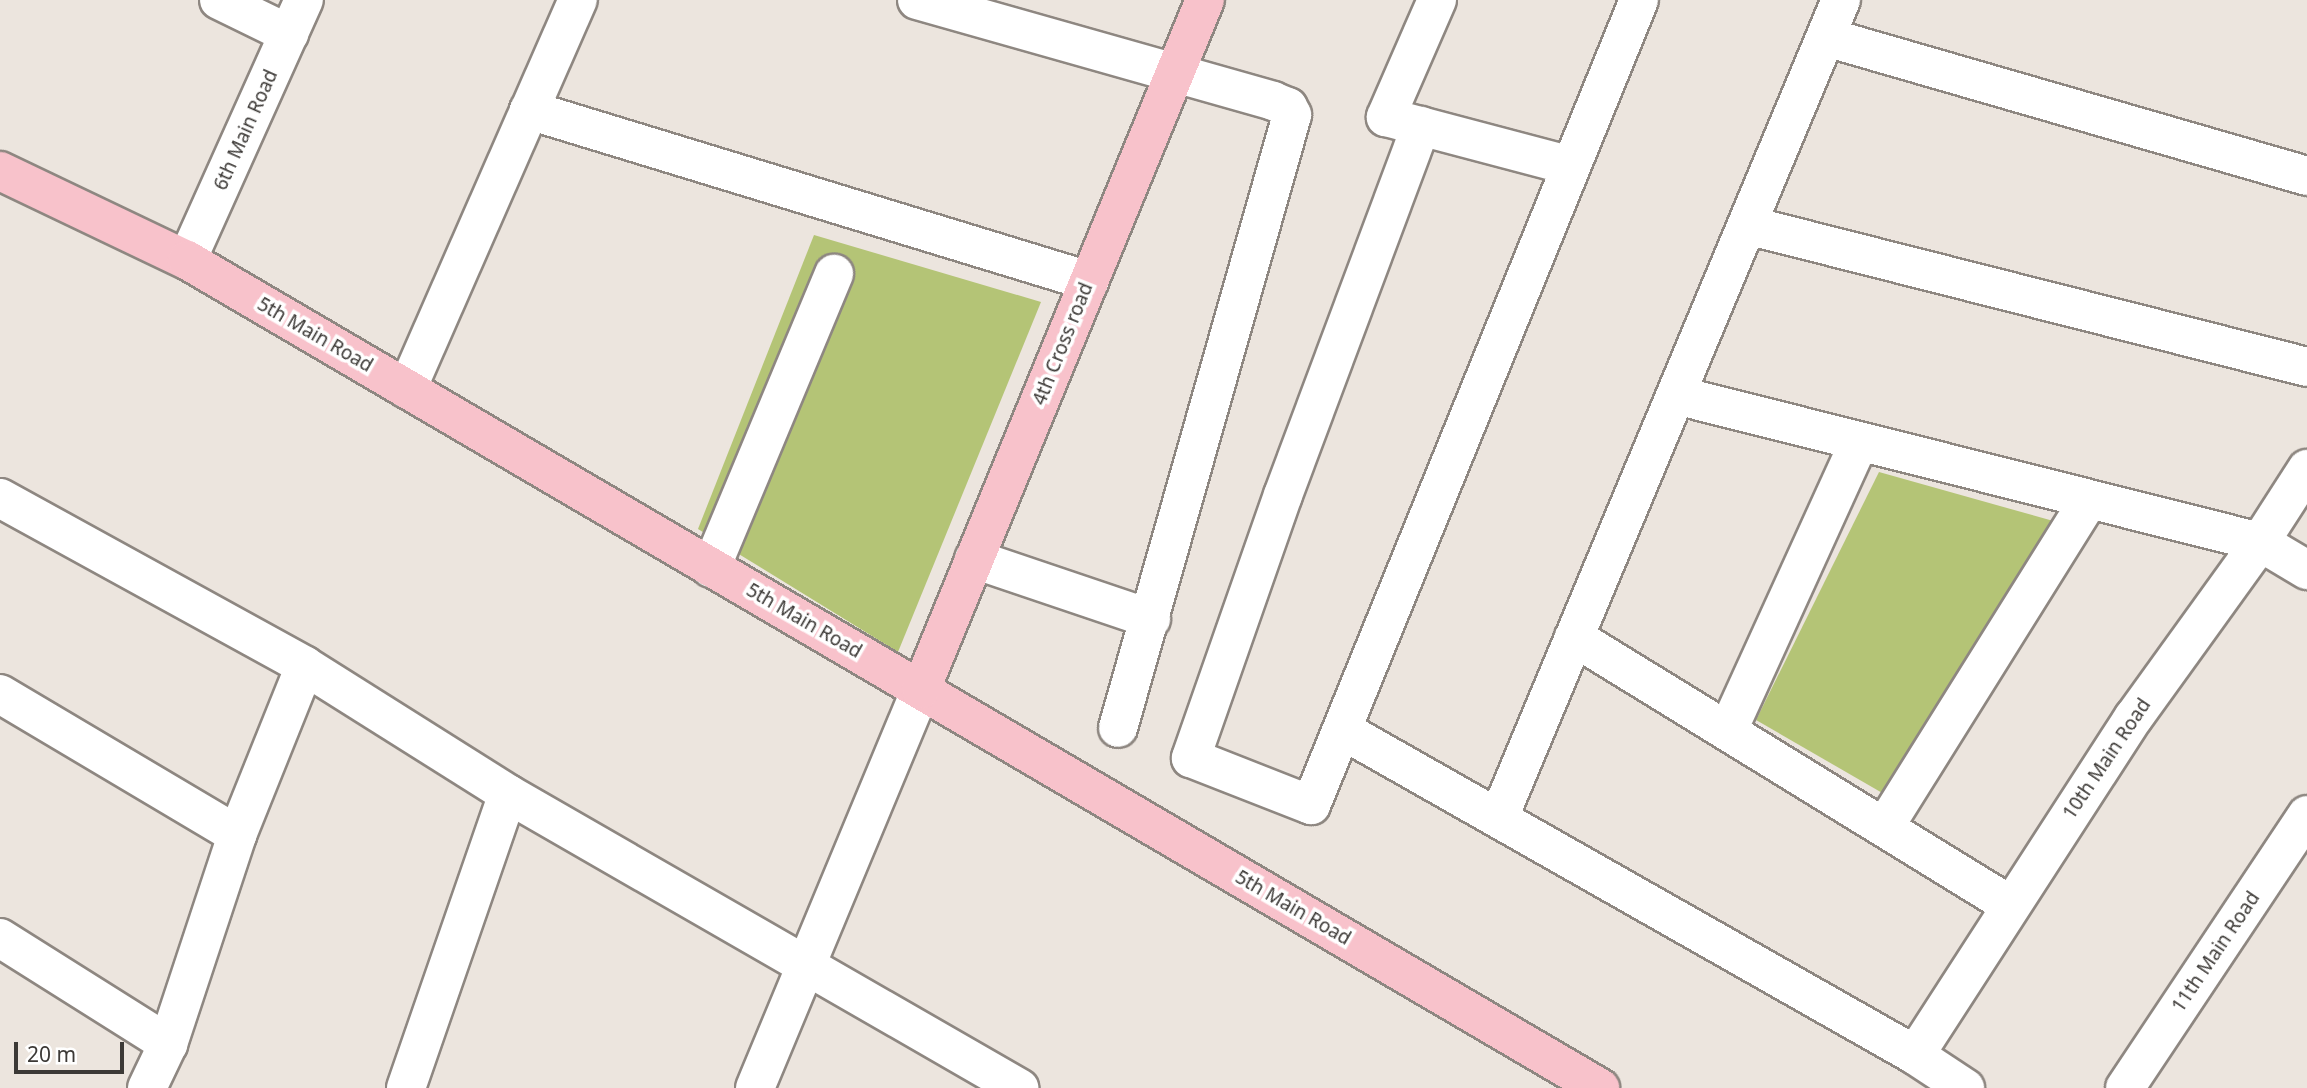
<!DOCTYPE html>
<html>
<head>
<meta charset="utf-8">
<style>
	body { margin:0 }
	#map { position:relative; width:2307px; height:1088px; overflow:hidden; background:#ece5de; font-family:"Noto Sans",sans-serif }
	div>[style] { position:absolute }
	.green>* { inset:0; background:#b4c476 }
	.roads { filter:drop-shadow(2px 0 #8e8781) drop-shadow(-2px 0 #8e8781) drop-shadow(0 2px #8e8781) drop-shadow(0 -2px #8e8781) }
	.minor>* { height:38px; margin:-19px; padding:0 19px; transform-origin:19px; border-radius:19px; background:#fff }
	.major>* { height:38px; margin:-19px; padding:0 19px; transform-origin:19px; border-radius:19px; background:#f8c2cb }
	span { translate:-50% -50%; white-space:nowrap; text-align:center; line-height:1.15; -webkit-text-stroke:7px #fff; paint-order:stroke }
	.street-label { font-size:19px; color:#3c3936 }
	.scale { position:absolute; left:14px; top:1042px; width:110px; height:32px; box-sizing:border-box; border:4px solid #3c3936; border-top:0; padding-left:9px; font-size:21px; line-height:24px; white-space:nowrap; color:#3c3936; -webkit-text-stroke:5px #fff; paint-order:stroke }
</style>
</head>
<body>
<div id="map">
	<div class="green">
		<i style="clip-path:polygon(814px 235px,1041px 302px,898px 652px,698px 529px)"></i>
		<i style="clip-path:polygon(1879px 472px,2064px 524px,1891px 798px,1756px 720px)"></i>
	</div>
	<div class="roads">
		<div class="minor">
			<i style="left:219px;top:0;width:78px;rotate:25.9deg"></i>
			<i style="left:917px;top:0;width:370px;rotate:15.8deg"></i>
			<i style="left:1273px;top:101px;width:16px;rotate:22deg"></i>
			<i style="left:1288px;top:107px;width:9px;rotate:63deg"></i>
			<i style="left:1292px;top:115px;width:637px;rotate:105.85deg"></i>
			<i style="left:1437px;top:0;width:128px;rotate:113.6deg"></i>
			<i style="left:1386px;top:117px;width:191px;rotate:14.8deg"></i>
			<i style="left:1826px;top:37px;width:501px;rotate:16.12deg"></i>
			<i style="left:529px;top:110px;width:586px;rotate:16.98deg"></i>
			<i style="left:1421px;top:126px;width:394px;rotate:110.5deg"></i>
			<i style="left:1283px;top:495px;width:279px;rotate:109.3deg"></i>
			<i style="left:1191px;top:758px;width:129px;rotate:21.4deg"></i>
			<i style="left:1311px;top:805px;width:869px;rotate:-67.83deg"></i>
			<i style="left:1747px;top:225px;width:578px;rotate:14.23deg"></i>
			<i style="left:187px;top:260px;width:285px;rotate:-65.8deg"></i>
			<i style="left:407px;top:389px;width:425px;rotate:-66.3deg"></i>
			<i style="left:1676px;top:395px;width:602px;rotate:14.13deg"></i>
			<i style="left:2260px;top:542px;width:55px;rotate:30.8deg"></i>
			<i style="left:0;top:498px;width:348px;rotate:28.8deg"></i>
			<i style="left:305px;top:666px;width:240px;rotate:32.2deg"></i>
			<i style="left:508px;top:794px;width:590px;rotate:29.91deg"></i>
			<i style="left:974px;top:559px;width:187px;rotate:18.7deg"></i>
			<i style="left:711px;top:568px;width:319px;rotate:-67.3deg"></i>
			<i style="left:1574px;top:637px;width:512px;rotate:31.58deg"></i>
			<i style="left:0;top:694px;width:276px;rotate:30.7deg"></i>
			<i style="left:1728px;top:730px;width:316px;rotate:-65.5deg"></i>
			<i style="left:1344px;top:731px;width:657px;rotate:29.57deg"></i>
			<i style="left:1915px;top:1055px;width:60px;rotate:33.4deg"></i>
			<i style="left:1499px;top:817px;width:886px;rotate:-67.29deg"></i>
			<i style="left:1885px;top:826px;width:383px;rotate:-58deg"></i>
			<i style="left:0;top:938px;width:199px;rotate:32.2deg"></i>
			<i style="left:1915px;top:1055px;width:403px;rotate:-57.1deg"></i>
			<i style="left:2134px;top:717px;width:216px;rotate:-54.2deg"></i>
			<i style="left:2260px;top:542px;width:87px;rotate:-57.2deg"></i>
			<i style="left:147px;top:1088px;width:49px;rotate:-64.5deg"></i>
			<i style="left:168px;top:1044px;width:220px;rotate:-71.7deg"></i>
			<i style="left:237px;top:835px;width:182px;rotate:-68.1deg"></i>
			<i style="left:406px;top:1088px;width:311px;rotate:-70.9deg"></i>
			<i style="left:755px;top:1088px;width:432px;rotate:-67.4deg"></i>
			<i style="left:2125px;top:1088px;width:328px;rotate:-56.3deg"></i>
		</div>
		<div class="major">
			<i style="left:0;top:171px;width:207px;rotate:25.5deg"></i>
			<i style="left:187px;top:260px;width:1638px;rotate:30.37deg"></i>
			<i style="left:921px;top:689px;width:745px;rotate:-67.6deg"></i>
		</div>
	</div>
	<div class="street-label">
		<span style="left:246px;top:130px;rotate:-66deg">6th Main Road</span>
		<span style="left:315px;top:335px;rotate:30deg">5th Main Road</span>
		<span style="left:1063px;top:344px;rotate:-68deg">4th Cross road</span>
		<span style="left:804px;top:621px;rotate:30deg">5th Main Road</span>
		<span style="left:2107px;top:759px;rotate:-56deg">10th Main Road</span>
		<span style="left:1293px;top:908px;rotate:30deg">5th Main Road</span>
		<span style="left:2216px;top:952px;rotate:-56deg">11th Main Road</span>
	</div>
	<div class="scale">20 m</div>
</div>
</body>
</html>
